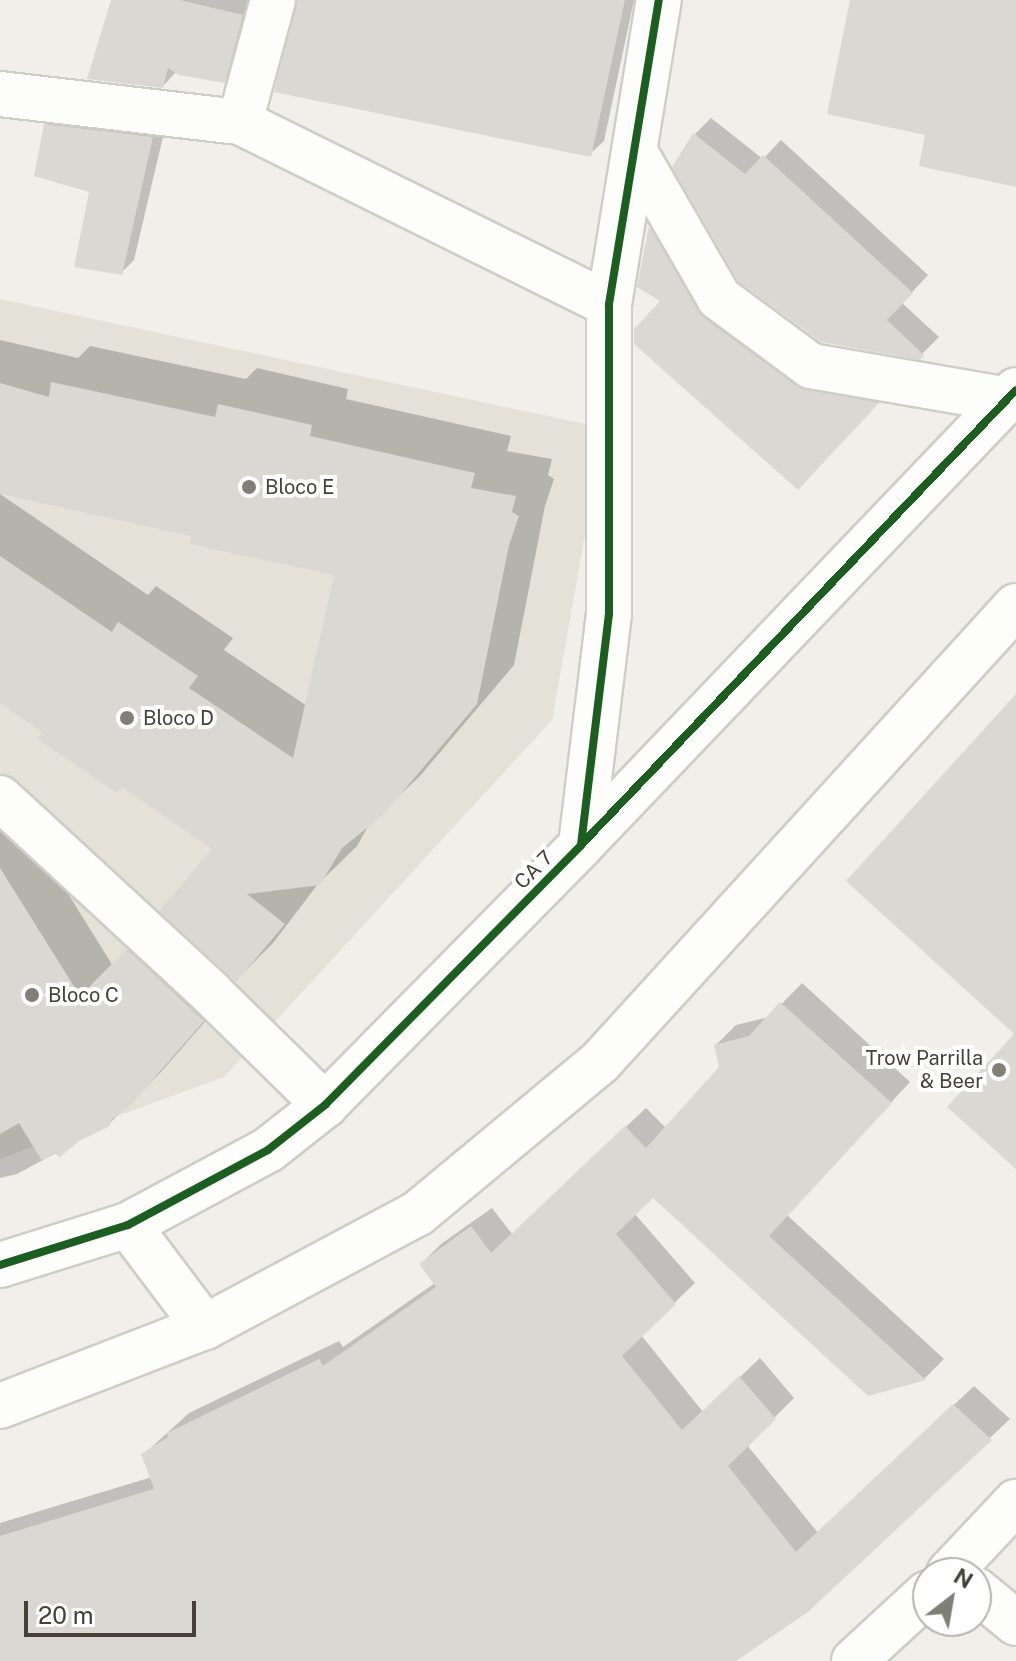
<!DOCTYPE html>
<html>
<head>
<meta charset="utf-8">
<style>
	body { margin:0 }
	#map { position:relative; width:1016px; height:1661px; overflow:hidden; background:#f0efea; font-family:"Public Sans",sans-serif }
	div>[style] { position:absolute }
	.residential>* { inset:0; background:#e3e1d8 }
	.shadow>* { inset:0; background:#0003 }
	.building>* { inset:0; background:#d9d8d3 }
	.roads { filter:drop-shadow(2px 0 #cecdc8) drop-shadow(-2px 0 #cecdc8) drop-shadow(0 2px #cecdc8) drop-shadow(0 -2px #cecdc8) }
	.minor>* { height:44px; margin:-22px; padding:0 22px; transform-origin:22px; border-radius:22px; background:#fdfdfc }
	.cycleway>* { height:8px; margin:-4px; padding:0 4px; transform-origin:4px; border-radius:4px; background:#1b5e20 }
	.dots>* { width:22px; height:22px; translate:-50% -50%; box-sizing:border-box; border:4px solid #fff; border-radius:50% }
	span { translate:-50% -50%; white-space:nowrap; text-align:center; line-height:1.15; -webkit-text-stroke:8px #fff; paint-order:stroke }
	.poi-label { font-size:20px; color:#454137 }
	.left { translate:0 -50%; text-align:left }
	.right { translate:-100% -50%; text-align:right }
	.street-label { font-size:20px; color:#454137 }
	.north { position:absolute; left:912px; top:1557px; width:80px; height:80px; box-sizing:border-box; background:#fff; border:2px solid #b5b3af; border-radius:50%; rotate:31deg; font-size:22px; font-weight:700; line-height:32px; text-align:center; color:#454137 }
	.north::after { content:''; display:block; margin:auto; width:28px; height:36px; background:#817e76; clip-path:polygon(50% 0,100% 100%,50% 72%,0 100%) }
	.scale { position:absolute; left:24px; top:1601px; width:172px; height:36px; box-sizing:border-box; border:4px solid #454137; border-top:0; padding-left:10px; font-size:24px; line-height:28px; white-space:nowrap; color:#454137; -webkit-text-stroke:6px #fff; paint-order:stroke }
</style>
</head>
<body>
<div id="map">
	<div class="residential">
		<i style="clip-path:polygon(0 299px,604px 428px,552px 720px,224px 1077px,0 1159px)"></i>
	</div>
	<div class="shadow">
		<i style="clip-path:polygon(113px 0,247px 0,255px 2px,238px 67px,224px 81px,177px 71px,163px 86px)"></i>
		<i style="clip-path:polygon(426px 0,634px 0,604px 141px,590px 154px)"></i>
		<i style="clip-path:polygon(59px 112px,166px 124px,134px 260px,121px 273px,92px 190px,46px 125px)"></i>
		<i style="clip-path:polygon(711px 118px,763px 159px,781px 140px,928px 275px,902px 303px,939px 337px,919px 357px,695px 134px)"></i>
		<i style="clip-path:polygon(665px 213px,812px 372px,892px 388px,813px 472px,663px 301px,639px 286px,651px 227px)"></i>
		<i style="clip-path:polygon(0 340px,78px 358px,90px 346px,246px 379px,257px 368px,348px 389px,346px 399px,511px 436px,507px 451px,552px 459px,548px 475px,554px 479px,545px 506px,514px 665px,420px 776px,370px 823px,357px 846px,318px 884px,273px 943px,236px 980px,214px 848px,0 701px,0 494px,148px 595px,156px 586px,233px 638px,224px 650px,307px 706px,336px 574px,193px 534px,0 492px)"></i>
		<i style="clip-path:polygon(13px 805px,113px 966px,161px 918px,235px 987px,161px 1072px,109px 1124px,17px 1174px,0 1178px,0 807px)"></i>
		<i style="clip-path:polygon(802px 983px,910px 1082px,787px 1215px,944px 1359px,925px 1378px,868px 1393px,653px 1195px,634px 1213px,695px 1283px,641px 1335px,703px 1412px,760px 1358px,794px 1398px,747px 1445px,818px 1533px,974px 1386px,1010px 1419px,807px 1610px,733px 1661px,0 1661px,0 1523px,152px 1477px,143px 1455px,189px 1413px,339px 1341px,343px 1347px,435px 1283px,421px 1264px,441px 1244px,492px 1208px,512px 1234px,646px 1108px,666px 1128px,721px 1067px,716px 1045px,736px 1025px,769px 1017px)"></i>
	</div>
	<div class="building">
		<i style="clip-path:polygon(111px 0,180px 0,243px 15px,225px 83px,179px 75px,168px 68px,163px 88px,87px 79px)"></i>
		<i style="clip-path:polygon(297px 0,625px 0,591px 157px,274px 92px)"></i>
		<i style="clip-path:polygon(850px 0,1016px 0,1016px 187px,919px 166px,925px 135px,827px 114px)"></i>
		<i style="clip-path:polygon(44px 124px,153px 137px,122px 275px,74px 267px,89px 192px,34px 176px)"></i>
		<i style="clip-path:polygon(693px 133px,745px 174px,763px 155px,913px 293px,887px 320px,924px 355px,920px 360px,821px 342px,738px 281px,672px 167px)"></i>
		<i style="clip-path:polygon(649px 226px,704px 318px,797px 386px,879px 403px,798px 490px,634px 344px,634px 329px,660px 301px,637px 287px)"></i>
		<i style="clip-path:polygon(51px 382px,215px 417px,218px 404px,312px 425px,310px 436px,475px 473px,471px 488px,516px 496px,512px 512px,519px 516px,509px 545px,477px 704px,383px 815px,342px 848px,320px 885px,247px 894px,285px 924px,236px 982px,159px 911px,212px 849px,122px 787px,117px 793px,38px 739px,42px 732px,0 703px,0 556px,112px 632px,118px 622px,198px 676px,189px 688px,293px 758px,334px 575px,190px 544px,191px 536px,0 494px,0 383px,49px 397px)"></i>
		<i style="clip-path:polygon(1016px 694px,1016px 1169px,947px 1107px,1014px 1034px,846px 881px)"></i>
		<i style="clip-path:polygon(0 868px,80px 996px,127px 949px,204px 1021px,129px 1107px,111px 1120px,110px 1126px,79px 1141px,60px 1157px,54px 1153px,42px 1161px,19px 1123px,0 1134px)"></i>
		<i style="clip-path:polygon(780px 1002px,892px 1103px,769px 1236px,926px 1380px,868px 1396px,653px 1198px,616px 1234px,676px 1304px,622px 1356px,682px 1430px,739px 1376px,776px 1419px,728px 1466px,796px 1552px,953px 1404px,992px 1440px,808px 1612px,736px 1661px,0 1661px,0 1536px,154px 1489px,141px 1454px,168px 1437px,167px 1433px,319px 1359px,323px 1366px,436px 1287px,419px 1264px,471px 1226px,491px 1253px,625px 1126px,646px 1148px,719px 1067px,714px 1045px,749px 1036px)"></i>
	</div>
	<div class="roads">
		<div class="minor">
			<i style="left:0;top:94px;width:242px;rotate:6.7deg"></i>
			<i style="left:240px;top:122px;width:411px;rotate:26.3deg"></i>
			<i style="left:240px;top:122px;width:126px;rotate:-74.9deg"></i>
			<i style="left:636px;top:154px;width:166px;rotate:60deg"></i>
			<i style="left:719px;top:298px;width:114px;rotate:36.5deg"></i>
			<i style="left:811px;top:366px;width:199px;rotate:9.8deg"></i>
			<i style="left:0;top:798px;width:284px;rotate:42.7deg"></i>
			<i style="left:209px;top:991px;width:163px;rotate:44.5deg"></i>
			<i style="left:581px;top:845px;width:233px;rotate:-83.1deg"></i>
			<i style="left:609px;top:614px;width:310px;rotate:-90deg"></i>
			<i style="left:609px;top:304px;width:308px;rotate:-80.7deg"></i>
			<i style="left:128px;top:1225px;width:128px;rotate:53deg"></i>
			<i style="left:0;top:1265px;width:134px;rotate:-17.4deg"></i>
			<i style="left:128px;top:1225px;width:159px;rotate:-28.2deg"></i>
			<i style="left:268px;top:1150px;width:73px;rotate:-38.3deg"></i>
			<i style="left:325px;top:1105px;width:365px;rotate:-45.4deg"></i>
			<i style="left:581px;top:845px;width:629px;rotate:-46.29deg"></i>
			<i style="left:0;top:1406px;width:220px;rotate:-21.1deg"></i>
			<i style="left:205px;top:1327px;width:240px;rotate:-28.1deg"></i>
			<i style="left:417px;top:1214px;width:239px;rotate:-39.7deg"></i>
			<i style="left:601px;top:1061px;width:616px;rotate:-47.63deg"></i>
			<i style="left:949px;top:1573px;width:98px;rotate:-46.7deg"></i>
			<i style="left:976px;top:1590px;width:52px;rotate:39.5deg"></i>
			<i style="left:854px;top:1661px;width:100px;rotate:-42.6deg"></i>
		</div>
	</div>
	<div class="cycleway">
		<i style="left:581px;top:845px;width:233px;rotate:-83.1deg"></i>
		<i style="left:609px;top:614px;width:310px;rotate:-90deg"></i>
		<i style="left:609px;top:304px;width:308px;rotate:-80.7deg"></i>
		<i style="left:0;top:1265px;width:134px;rotate:-17.4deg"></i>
		<i style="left:128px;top:1225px;width:159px;rotate:-28.2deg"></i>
		<i style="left:268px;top:1150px;width:73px;rotate:-38.3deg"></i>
		<i style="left:325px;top:1105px;width:365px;rotate:-45.4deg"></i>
		<i style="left:581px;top:845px;width:629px;rotate:-46.29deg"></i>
	</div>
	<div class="dots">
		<i style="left:249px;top:487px;background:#817e76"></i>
		<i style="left:127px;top:718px;background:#817e76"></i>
		<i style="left:32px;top:995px;background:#817e76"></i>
		<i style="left:999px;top:1070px;background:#817e76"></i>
	</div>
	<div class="poi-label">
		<span class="left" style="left:265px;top:487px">Bloco E</span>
		<span class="left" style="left:143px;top:718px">Bloco D</span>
		<span class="left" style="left:48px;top:995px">Bloco C</span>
		<span class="right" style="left:983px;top:1070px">Trow Parrilla<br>&amp; Beer</span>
	</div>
	<div class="street-label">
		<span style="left:534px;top:870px;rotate:-45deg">CA 7</span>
	</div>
	<div class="north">N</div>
	<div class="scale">20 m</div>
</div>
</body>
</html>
